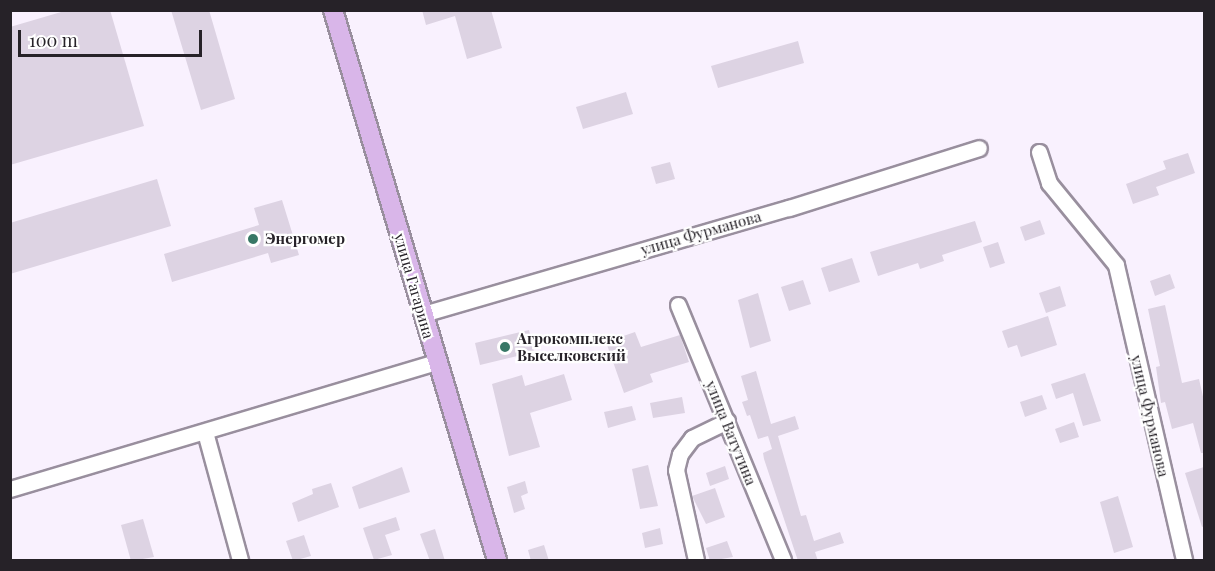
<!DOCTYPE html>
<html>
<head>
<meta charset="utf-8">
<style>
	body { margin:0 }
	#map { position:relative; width:1215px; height:571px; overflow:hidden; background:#f9f1fe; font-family:"Playfair Display",serif }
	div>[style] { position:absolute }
	.building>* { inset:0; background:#ddd3e3 }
	.roads { filter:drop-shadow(2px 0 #998f9e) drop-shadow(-2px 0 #998f9e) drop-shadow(0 2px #998f9e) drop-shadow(0 -2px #998f9e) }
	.minor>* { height:15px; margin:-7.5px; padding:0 7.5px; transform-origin:7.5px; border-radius:7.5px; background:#fff }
	.major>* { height:18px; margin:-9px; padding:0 9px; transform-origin:9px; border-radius:9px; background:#d9b6e9 }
	.dots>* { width:16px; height:16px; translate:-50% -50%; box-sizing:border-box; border:3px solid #fff; border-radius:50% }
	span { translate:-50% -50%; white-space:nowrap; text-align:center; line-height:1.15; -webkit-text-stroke:4.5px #fff; paint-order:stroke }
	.street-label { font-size:15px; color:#262228 }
	.poi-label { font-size:15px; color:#262228; font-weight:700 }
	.left { translate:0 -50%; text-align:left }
	.frame { position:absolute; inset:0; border:12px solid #262228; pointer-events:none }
	.scale { position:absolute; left:18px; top:30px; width:184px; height:27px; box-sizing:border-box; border:3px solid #262228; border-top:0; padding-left:8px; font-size:18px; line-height:21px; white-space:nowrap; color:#262228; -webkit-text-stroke:4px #fff; paint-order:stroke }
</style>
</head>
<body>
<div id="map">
	<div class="building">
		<i style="clip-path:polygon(68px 10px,110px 10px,144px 126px,10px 165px,10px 27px)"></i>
		<i style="clip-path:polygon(171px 10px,209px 10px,235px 99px,201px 110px)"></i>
		<i style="clip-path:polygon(422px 10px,491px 10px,502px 48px,467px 59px,455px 16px,426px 25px)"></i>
		<i style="clip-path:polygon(798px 41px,804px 63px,718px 88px,711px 66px)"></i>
		<i style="clip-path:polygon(626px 92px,633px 114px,583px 129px,576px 107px)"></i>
		<i style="clip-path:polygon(1188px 153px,1195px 173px,1156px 187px,1159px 195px,1133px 204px,1126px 184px,1166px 169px,1163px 161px)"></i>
		<i style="clip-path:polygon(670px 162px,675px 179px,656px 184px,651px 167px)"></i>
		<i style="clip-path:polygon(157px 179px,171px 226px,10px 274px,10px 223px)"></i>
		<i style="clip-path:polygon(282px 200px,299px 255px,271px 263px,268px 253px,172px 282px,164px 254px,259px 225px,254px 208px)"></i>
		<i style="clip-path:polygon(1040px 220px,1045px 234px,1025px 241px,1020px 227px)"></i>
		<i style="clip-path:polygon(975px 221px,982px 242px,942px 255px,944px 261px,920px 269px,918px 263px,878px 276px,870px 252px)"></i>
		<i style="clip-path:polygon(998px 242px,1005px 263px,990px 268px,983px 247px)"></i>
		<i style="clip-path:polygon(852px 258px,860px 282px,829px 292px,821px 268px)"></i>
		<i style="clip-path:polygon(1170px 274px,1175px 288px,1155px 296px,1150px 281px)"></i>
		<i style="clip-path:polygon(803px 280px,811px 304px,789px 311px,781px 287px)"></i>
		<i style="clip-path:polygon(1060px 286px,1066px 306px,1046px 313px,1039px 293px)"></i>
		<i style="clip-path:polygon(758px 293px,771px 341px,750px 348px,738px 300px)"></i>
		<i style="clip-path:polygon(1165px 305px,1182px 383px,1199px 379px,1204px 401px,1204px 453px,1201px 453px,1193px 423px,1172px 429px,1165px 402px,1161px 403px,1156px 367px,1160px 366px,1148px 309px)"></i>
		<i style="clip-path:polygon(1048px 316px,1057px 345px,1021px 357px,1017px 345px,1008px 348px,1002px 331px)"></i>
		<i style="clip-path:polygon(529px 330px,534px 352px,480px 365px,475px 343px)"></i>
		<i style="clip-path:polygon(635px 332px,641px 347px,680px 335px,689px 362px,650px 374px,653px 382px,624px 393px,606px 342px)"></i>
		<i style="clip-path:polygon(756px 371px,771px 424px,795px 416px,799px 429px,778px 436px,801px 516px,806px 515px,814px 541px,840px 532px,844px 543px,815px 552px,818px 561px,798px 561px,764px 459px,763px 453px,772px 449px,768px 436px,758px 439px,750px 415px,747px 416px,742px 402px,748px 400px,741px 376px)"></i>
		<i style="clip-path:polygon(1085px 373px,1101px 421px,1083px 426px,1073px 393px,1056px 399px,1051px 384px)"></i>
		<i style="clip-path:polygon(564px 374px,572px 400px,530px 413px,540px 447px,509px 456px,492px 384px,522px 375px,525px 386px)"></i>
		<i style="clip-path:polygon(1042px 395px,1047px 409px,1025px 417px,1020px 402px)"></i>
		<i style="clip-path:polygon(682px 397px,685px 413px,653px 418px,650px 403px)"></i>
		<i style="clip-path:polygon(632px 406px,636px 420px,608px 428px,604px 412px)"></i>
		<i style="clip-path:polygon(1074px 422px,1079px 437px,1060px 443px,1055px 429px)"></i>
		<i style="clip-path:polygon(648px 465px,658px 506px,640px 509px,632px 469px)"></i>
		<i style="clip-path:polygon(725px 466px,729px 479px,710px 486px,706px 473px)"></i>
		<i style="clip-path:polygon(402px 467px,410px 492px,359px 509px,352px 487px)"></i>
		<i style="clip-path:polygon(1204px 467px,1204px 526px,1202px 527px,1185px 473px)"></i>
		<i style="clip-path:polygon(525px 481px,528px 493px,521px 496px,525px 509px,514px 513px,507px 487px)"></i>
		<i style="clip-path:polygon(331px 483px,339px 507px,298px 522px,292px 503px,313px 494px,312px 489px)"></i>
		<i style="clip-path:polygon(715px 488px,725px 517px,706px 524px,692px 496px)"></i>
		<i style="clip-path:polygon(1118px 496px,1133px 547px,1114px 553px,1100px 502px)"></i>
		<i style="clip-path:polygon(396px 517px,400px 530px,385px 535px,392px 555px,374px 560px,363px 528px)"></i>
		<i style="clip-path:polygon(143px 519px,154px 557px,131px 561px,121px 525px)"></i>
		<i style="clip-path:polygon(660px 528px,663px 544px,645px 548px,642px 533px)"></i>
		<i style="clip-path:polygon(435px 529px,445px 561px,430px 561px,420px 534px)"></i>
		<i style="clip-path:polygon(304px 535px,311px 556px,293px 561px,286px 541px)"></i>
		<i style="clip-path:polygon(727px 541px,733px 557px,710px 561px,706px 548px)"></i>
		<i style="clip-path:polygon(544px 545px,549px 561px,531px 561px,528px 550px)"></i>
	</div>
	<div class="roads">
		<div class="minor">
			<i style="left:1039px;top:152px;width:33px;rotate:72deg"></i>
			<i style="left:1049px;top:183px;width:106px;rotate:50.7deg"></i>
			<i style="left:1116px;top:265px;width:303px;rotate:77deg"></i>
			<i style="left:678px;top:305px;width:276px;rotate:67.6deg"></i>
			<i style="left:423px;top:314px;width:381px;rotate:-16.2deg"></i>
			<i style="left:789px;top:208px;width:199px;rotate:-17.5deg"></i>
			<i style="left:205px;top:432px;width:133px;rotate:74.7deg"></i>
			<i style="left:10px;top:489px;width:444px;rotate:-16.6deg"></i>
			<i style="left:696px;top:560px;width:92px;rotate:-102.5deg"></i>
			<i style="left:676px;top:470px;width:16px;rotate:-76deg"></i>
			<i style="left:680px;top:454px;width:20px;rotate:-53deg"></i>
			<i style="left:692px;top:438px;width:39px;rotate:-26deg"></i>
		</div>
		<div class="major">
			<i style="left:333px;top:10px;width:574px;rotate:73.4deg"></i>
		</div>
	</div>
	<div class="dots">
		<i style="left:253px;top:239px;background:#377765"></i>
		<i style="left:505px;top:347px;background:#377765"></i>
	</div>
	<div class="street-label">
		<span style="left:701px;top:233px;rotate:-16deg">улица Фурманова</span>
		<span style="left:414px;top:286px;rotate:74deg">улица Гагарина</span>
		<span style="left:1150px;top:416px;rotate:77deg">улица Фурманова</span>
		<span style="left:731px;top:433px;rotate:68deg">улица Ватутина</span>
	</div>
	<div class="poi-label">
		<span class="left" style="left:265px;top:239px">Энергомер</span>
		<span class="left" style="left:517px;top:347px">Агрокомплекс<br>Выселковский</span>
	</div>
	<div class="frame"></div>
	<div class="scale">100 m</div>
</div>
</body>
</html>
